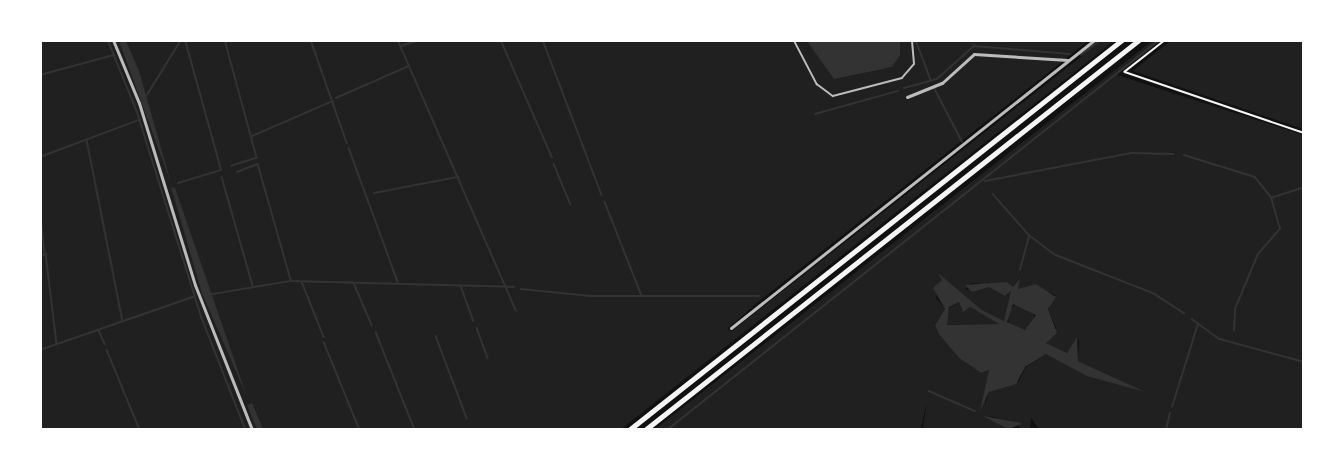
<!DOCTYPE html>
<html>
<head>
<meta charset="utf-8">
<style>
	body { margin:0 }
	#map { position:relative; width:1344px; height:470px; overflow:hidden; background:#111; font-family:Commissioner,sans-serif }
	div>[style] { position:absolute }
	.green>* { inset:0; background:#202020 }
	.round { border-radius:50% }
	.water>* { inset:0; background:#333 }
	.stream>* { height:1.5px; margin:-0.75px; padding:0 0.75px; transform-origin:0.75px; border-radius:0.75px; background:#333 }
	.path>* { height:1.5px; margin:-0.75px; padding:0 0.75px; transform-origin:0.75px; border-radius:0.75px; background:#f5f5f5 }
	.service>* { height:1.5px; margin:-0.75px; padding:0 0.75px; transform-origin:0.75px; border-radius:0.75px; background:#bcbcbc }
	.minor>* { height:3px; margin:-1.5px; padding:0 1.5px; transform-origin:1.5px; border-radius:1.5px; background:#bcbcbc }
	.motorway>* { height:4.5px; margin:-2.25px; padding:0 2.25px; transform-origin:2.25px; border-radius:2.25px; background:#f5f5f5 }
	span { translate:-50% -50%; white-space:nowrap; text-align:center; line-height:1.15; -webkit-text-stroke:4.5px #fff; paint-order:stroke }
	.frame { position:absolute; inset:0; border:42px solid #fff; pointer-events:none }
</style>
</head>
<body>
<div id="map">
	<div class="green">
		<i style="clip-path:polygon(40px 41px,1088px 41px,758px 302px,728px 328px,731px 332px,1101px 41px,1114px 41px,620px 430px,41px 429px)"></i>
		<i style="clip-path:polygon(evenodd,1152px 41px,1161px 41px,1117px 75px,1303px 135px,1303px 429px,1040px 430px,1031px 418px,1030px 429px,1020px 430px,1018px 422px,989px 416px,1008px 429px,923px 429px,927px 401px,921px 429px,654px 430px,1152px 41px,937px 272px,982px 310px,1004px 321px,1012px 291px,1005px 296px,989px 287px,965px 290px,971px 283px,1013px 287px,1019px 278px,1018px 289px,1040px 288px,1055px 295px,1048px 309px,1056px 328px,1046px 343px,1067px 353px,1079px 339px,1078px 361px,1145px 393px,1046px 354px,1025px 368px,1019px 381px,989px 392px,985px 405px,989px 370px,981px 373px,959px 358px,935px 325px,945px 309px,936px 298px,942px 279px,937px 272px)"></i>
		<i style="clip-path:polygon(1170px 41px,1303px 41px,1303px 129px,1133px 71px)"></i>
		<i style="clip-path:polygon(959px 302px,962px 310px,970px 307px,999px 324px,946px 325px,949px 308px)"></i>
		<i class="round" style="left:1008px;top:304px;width:26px;height:26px"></i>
	</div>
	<div class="water">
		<i style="clip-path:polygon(119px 41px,126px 41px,139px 71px,171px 183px)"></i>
		<i style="clip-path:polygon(807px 41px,900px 41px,900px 55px,892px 67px,834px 79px)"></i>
		<i style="clip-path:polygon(171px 187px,175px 188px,247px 397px,202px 293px)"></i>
		<i style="clip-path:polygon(evenodd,937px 272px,982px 310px,1004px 321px,1011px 291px,1005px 296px,989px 287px,972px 292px,965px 285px,1007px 282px,1013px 287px,1020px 278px,1018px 289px,1036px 284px,1056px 297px,1048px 309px,1057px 333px,1046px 343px,1067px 353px,1077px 337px,1078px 361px,1145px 392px,1087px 376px,1046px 354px,1025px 367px,1016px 384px,989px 392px,980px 411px,989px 370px,981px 373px,959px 358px,939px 334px,935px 325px,945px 309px,933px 288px,942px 280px,937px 272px,959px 302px,963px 312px,970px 307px,999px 324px,947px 325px,949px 307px,959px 302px,937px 272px,1013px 304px,1036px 315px,1025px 330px,1007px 322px,1013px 304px)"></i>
		<i style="clip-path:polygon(252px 403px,263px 429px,257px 429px,247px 405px)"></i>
		<i style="clip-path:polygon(983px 416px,1018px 422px,1022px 424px,1008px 429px)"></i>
	</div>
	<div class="stream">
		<i style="left:108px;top:40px;width:77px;rotate:67.8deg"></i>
		<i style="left:137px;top:111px;width:217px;rotate:72.6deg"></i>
		<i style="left:202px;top:318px;width:120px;rotate:68.6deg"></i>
		<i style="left:225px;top:40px;width:122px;rotate:74.8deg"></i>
		<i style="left:257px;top:158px;width:26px;rotate:162deg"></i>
		<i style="left:311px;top:40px;width:109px;rotate:70.7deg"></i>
		<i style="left:398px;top:40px;width:295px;rotate:66.4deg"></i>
		<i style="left:501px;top:40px;width:128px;rotate:66.4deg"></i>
		<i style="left:543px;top:40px;width:166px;rotate:69.2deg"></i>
		<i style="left:916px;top:40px;width:43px;rotate:69.4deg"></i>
		<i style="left:401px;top:46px;width:19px;rotate:-18deg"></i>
		<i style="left:1081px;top:55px;width:25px;rotate:-37deg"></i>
		<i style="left:40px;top:75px;width:77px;rotate:-15.1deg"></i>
		<i style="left:904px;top:88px;width:34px;rotate:-15deg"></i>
		<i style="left:937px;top:79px;width:50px;rotate:-41.7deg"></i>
		<i style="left:974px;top:46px;width:96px;rotate:4.8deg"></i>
		<i style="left:935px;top:89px;width:59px;rotate:62.6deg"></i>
		<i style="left:147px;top:95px;width:65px;rotate:-58.3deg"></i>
		<i style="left:336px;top:98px;width:80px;rotate:-23.7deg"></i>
		<i style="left:815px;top:114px;width:86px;rotate:-15.5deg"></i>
		<i style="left:252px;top:136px;width:88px;rotate:-23.4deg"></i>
		<i style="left:87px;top:140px;width:185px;rotate:78.8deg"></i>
		<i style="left:349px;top:148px;width:143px;rotate:69.9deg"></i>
		<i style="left:1184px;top:155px;width:74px;rotate:17.2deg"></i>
		<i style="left:1255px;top:177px;width:26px;rotate:51deg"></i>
		<i style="left:40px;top:157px;width:106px;rotate:-20.5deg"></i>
		<i style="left:554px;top:164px;width:44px;rotate:67.5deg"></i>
		<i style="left:237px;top:172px;width:22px;rotate:-21deg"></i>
		<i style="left:258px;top:164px;width:121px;rotate:74.1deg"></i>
		<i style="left:222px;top:177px;width:113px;rotate:74.1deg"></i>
		<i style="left:985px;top:181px;width:150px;rotate:-10.8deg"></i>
		<i style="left:1132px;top:153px;width:41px;rotate:1.4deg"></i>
		<i style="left:178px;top:183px;width:45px;rotate:-16.8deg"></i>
		<i style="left:221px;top:170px;width:135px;rotate:-105.5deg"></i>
		<i style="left:374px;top:193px;width:86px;rotate:-10.8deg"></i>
		<i style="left:993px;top:194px;width:55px;rotate:48.7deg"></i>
		<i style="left:1029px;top:235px;width:34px;rotate:37deg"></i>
		<i style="left:1056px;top:255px;width:104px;rotate:21.4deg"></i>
		<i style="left:1153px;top:293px;width:37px;rotate:33deg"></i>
		<i style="left:605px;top:202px;width:101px;rotate:68.5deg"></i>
		<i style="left:40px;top:211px;width:42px;rotate:83.2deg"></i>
		<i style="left:40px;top:256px;width:6px;rotate:-18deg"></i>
		<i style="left:46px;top:254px;width:90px;rotate:83deg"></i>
		<i style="left:1020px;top:270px;width:35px;rotate:-75deg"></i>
		<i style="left:302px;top:282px;width:59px;rotate:68.2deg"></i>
		<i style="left:354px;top:283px;width:46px;rotate:66.8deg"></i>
		<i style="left:461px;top:286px;width:37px;rotate:70deg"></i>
		<i style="left:521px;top:289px;width:70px;rotate:5.7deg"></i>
		<i style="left:591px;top:296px;width:168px"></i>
		<i style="left:207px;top:295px;width:85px;rotate:-9.5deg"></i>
		<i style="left:291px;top:281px;width:223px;rotate:1.5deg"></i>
		<i style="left:1192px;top:319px;width:34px;rotate:36deg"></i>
		<i style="left:1220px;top:339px;width:87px;rotate:15.3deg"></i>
		<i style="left:477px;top:328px;width:32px;rotate:70deg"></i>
		<i style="left:99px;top:330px;width:15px;rotate:67deg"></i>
		<i style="left:1234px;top:331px;width:22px;rotate:-87deg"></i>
		<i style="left:1235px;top:309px;width:60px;rotate:-67.3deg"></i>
		<i style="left:1258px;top:254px;width:33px;rotate:-49deg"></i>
		<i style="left:1280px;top:229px;width:32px;rotate:-106deg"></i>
		<i style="left:1271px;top:198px;width:35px;rotate:-18deg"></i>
		<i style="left:376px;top:332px;width:105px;rotate:68.3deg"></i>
		<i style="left:436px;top:336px;width:88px;rotate:69.3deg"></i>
		<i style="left:324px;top:342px;width:95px;rotate:67.8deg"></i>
		<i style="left:40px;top:350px;width:162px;rotate:-19.1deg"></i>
		<i style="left:107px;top:350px;width:87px;rotate:67.6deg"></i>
		<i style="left:929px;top:391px;width:50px;rotate:23.5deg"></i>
		<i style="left:1172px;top:407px;width:87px;rotate:-72.6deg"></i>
		<i style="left:667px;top:430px;width:628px;rotate:-38.4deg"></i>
		<i style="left:1166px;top:430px;width:17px;rotate:-77deg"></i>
	</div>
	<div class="path">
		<i style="left:1166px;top:40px;width:52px;rotate:142deg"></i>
		<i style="left:1125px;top:72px;width:189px;rotate:18.8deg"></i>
	</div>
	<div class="service">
		<i style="left:794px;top:40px;width:50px;rotate:62.4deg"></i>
		<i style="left:817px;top:84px;width:20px;rotate:37deg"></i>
		<i style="left:833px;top:96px;width:71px;rotate:-14.6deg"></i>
		<i style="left:902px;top:78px;width:18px;rotate:-49deg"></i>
		<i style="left:914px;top:64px;width:24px;rotate:-95deg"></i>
	</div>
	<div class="minor">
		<i style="left:113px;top:40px;width:68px;rotate:67.6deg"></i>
		<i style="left:139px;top:103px;width:190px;rotate:72.9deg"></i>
		<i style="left:195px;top:285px;width:156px;rotate:68.5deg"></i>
		<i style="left:907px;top:97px;width:38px;rotate:-22deg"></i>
		<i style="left:942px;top:83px;width:43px;rotate:-42.2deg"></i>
		<i style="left:974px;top:54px;width:94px;rotate:3.7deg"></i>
		<i style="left:731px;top:328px;width:464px;rotate:-38.4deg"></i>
	</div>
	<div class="motorway">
		<i style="left:629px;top:430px;width:629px;rotate:-38.35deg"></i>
		<i style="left:645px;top:430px;width:629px;rotate:-38.29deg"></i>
	</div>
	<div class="frame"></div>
</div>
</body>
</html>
